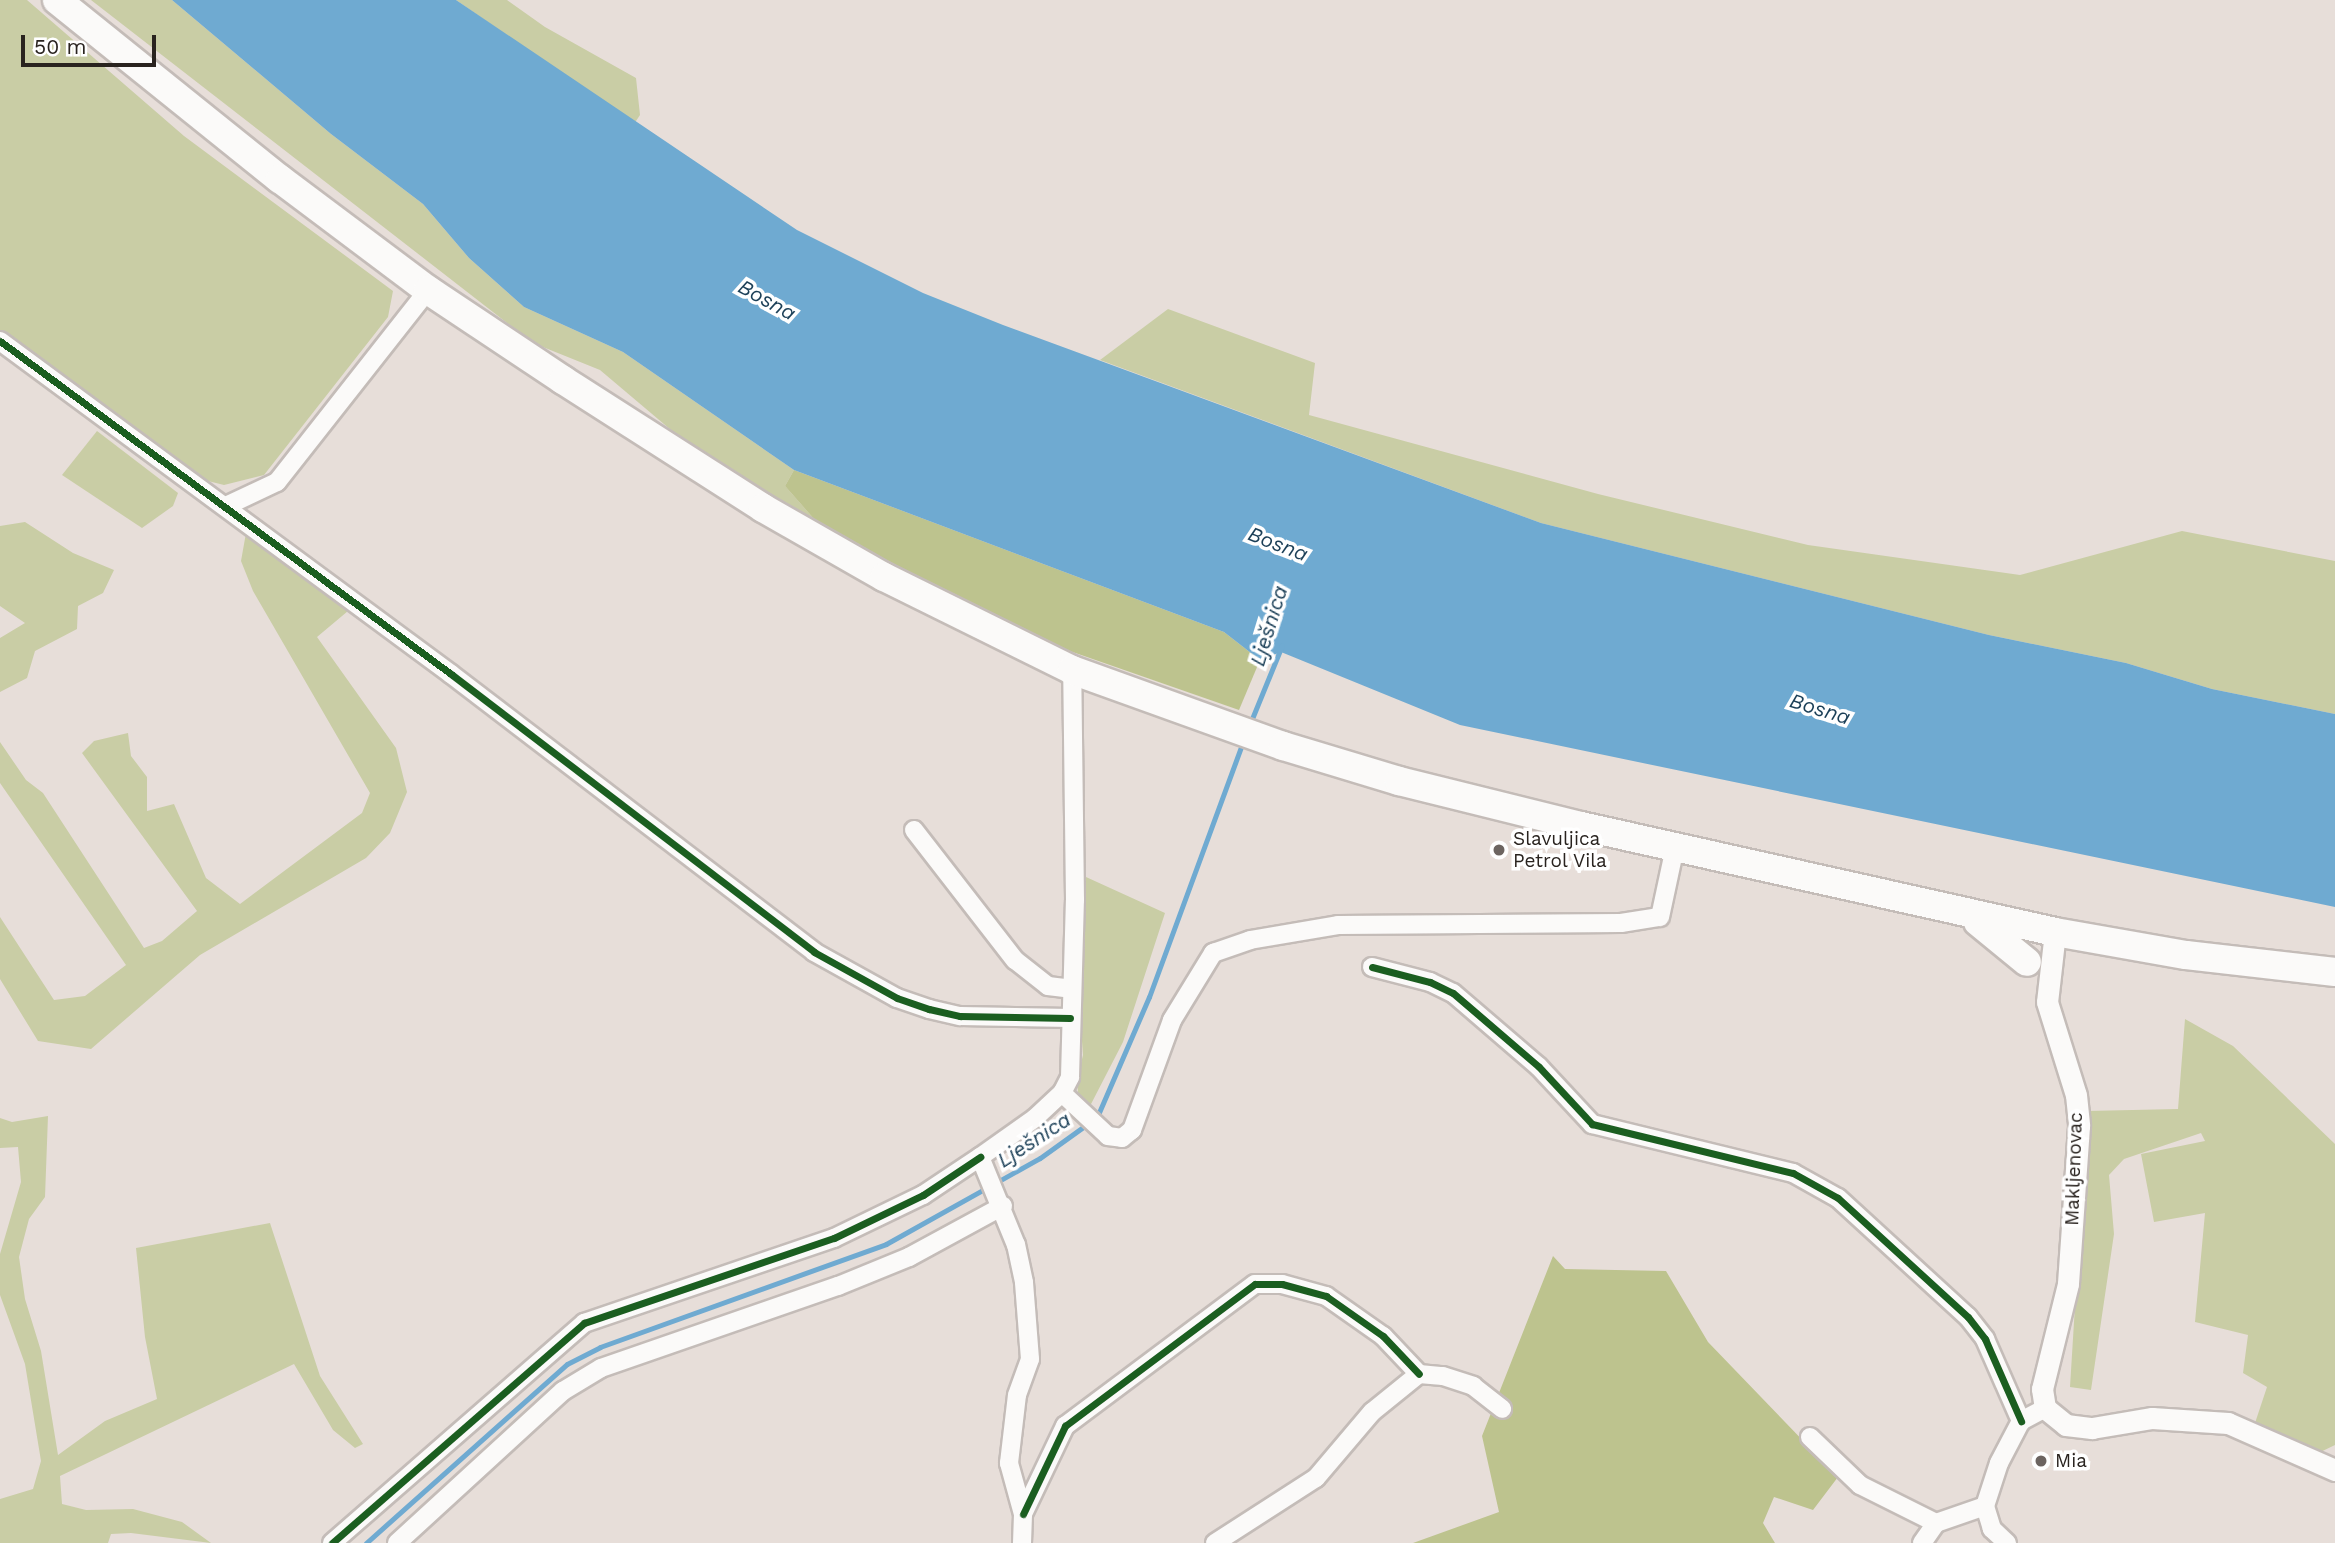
<!DOCTYPE html>
<html>
<head>
<meta charset="utf-8">
<style>
	body { margin:0 }
	#map { position:relative; width:2335px; height:1543px; overflow:hidden; background:#e7ded9; font-family:"Work Sans",sans-serif }
	div>[style] { position:absolute }
	.green>* { inset:0; background:#c9cda5 }
	.forest>* { inset:0; background:#bdc38e }
	.water>* { inset:0; background:#6faad1 }
	.stream>* { height:5px; margin:-2.5px; padding:0 2.5px; transform-origin:2.5px; border-radius:2.5px; background:#6faad1 }
	.roads { filter:drop-shadow(2px 0 #c4bcb8) drop-shadow(-2px 0 #c4bcb8) drop-shadow(0 2px #c4bcb8) drop-shadow(0 -2px #c4bcb8) }
	.minor>* { height:18px; margin:-9px; padding:0 9px; transform-origin:9px; border-radius:9px; background:#fbfaf9 }
	.tertiary>* { height:21px; margin:-10.5px; padding:0 10.5px; transform-origin:10.5px; border-radius:10.5px; background:#fbfaf9 }
	.primary>* { height:28px; margin:-14px; padding:0 14px; transform-origin:14px; border-radius:14px; background:#fbfaf9 }
	.cycleway>* { height:7px; margin:-3.5px; padding:0 3.5px; transform-origin:3.5px; border-radius:3.5px; background:#1b5e20 }
	.dots>* { width:19px; height:19px; translate:-50% -50%; box-sizing:border-box; border:4px solid #fff; border-radius:50% }
	span { translate:-50% -50%; white-space:nowrap; text-align:center; line-height:1.15; -webkit-text-stroke:7px #fff; paint-order:stroke }
	.poi-label { font-size:19px; color:#29231f }
	.left { translate:0 -50%; text-align:left }
	.street-label { font-size:19px; color:#29231f }
	.water-label { font-size:21px; color:#1b3f57; font-style:italic }
	.scale { position:absolute; left:21px; top:35px; width:135px; height:32px; box-sizing:border-box; border:4px solid #29231f; border-top:0; padding-left:9px; font-size:21px; line-height:24px; white-space:nowrap; color:#29231f; -webkit-text-stroke:5px #fff; paint-order:stroke }
</style>
</head>
<body>
<div id="map">
	<div class="green">
		<i style="clip-path:polygon(0 0,27px 0,184px 136px,393px 291px,388px 317px,264px 475px,224px 485px,208px 481px,0 331px)"></i>
		<i style="clip-path:polygon(91px 0,172px 0,331px 134px,423px 204px,469px 258px,524px 307px,623px 352px,794px 470px,785px 486px,822px 528px,671px 430px,600px 370px,533px 343px)"></i>
		<i style="clip-path:polygon(456px 0,507px 0,545px 27px,636px 78px,640px 115px,634px 124px)"></i>
		<i style="clip-path:polygon(1168px 309px,1315px 363px,1309px 415px,1598px 494px,1808px 545px,2020px 575px,2182px 531px,2335px 561px,2335px 714px,2212px 689px,2126px 663px,1989px 635px,1541px 523px,1100px 360px)"></i>
		<i style="clip-path:polygon(97px 431px,178px 493px,173px 506px,142px 528px,62px 475px)"></i>
		<i style="clip-path:polygon(25px 522px,73px 553px,114px 570px,103px 593px,78px 606px,77px 629px,35px 651px,27px 678px,0 692px,0 638px,25px 623px,0 606px,0 526px)"></i>
		<i style="clip-path:polygon(246px 533px,348px 611px,317px 637px,396px 748px,407px 792px,390px 833px,366px 858px,200px 955px,91px 1049px,38px 1041px,0 979px,0 917px,54px 1000px,85px 996px,126px 965px,0 783px,0 742px,26px 780px,43px 793px,144px 948px,162px 941px,197px 911px,82px 753px,94px 741px,128px 733px,131px 756px,147px 777px,147px 811px,174px 804px,206px 878px,240px 904px,362px 813px,370px 793px,253px 591px,241px 561px)"></i>
		<i style="clip-path:polygon(1086px 877px,1165px 913px,1123px 1042px,1090px 1106px,1078px 1093px,1077px 1080px,1083px 1055px,1080px 1015px)"></i>
		<i style="clip-path:polygon(2185px 1019px,2233px 1046px,2335px 1144px,2335px 1445px,2308px 1458px,2254px 1426px,2267px 1387px,2243px 1373px,2248px 1335px,2195px 1322px,2205px 1213px,2154px 1222px,2141px 1154px,2205px 1141px,2201px 1133px,2124px 1159px,2109px 1175px,2114px 1234px,2091px 1390px,2070px 1387px,2087px 1111px,2178px 1109px)"></i>
		<i style="clip-path:polygon(48px 1116px,45px 1197px,29px 1219px,19px 1257px,25px 1299px,41px 1351px,58px 1455px,105px 1421px,157px 1399px,145px 1337px,136px 1248px,270px 1223px,320px 1376px,363px 1444px,355px 1448px,333px 1430px,294px 1364px,60px 1476px,62px 1504px,86px 1510px,133px 1509px,182px 1522px,211px 1543px,131px 1533px,111px 1534px,108px 1543px,0 1543px,0 1499px,33px 1489px,41px 1461px,25px 1364px,0 1295px,0 1254px,21px 1182px,18px 1147px,0 1148px,0 1118px,12px 1122px)"></i>
	</div>
	<div class="forest">
		<i style="clip-path:polygon(794px 470px,1224px 632px,1260px 660px,1239px 710px,1041px 641px,822px 528px,785px 486px)"></i>
		<i style="clip-path:polygon(1553px 1256px,1565px 1269px,1666px 1271px,1708px 1342px,1838px 1477px,1813px 1510px,1774px 1497px,1763px 1523px,1775px 1543px,1413px 1543px,1499px 1512px,1482px 1436px)"></i>
	</div>
	<div class="water">
		<i style="clip-path:polygon(172px 0,456px 0,797px 230px,923px 293px,1003px 325px,1541px 523px,1989px 635px,2126px 663px,2212px 689px,2335px 714px,2335px 907px,1460px 725px,1281px 652px,1260px 660px,1224px 632px,794px 470px,623px 352px,524px 307px,469px 258px,423px 204px,331px 134px)"></i>
	</div>
	<div class="stream">
		<i style="left:1249px;top:726px;width:87px;rotate:-67.8deg"></i>
		<i style="left:366px;top:1543px;width:269px;rotate:-41.7deg"></i>
		<i style="left:567px;top:1364px;width:37px;rotate:-27deg"></i>
		<i style="left:600px;top:1347px;width:304px;rotate:-19.8deg"></i>
		<i style="left:886px;top:1244px;width:176px;rotate:-29.2deg"></i>
		<i style="left:1040px;top:1158px;width:70px;rotate:-35.7deg"></i>
		<i style="left:1097px;top:1117px;width:131px;rotate:-66.6deg"></i>
		<i style="left:1149px;top:997px;width:272px;rotate:-69.8deg"></i>
	</div>
	<div class="roads">
		<div class="minor">
			<i style="left:0;top:341px;width:561px;rotate:36.44deg"></i>
			<i style="left:451px;top:674px;width:457px;rotate:37.4deg"></i>
			<i style="left:814px;top:952px;width:95px;rotate:29deg"></i>
			<i style="left:897px;top:998px;width:34px;rotate:19deg"></i>
			<i style="left:929px;top:1009px;width:32px;rotate:13deg"></i>
			<i style="left:960px;top:1016px;width:110px;rotate:1deg"></i>
			<i style="left:226px;top:506px;width:56px;rotate:-25.2deg"></i>
			<i style="left:277px;top:482px;width:244px;rotate:-51.8deg"></i>
			<i style="left:914px;top:830px;width:165px;rotate:52.2deg"></i>
			<i style="left:1015px;top:960px;width:42px;rotate:38.2deg"></i>
			<i style="left:1048px;top:986px;width:23px;rotate:7deg"></i>
			<i style="left:1372px;top:967px;width:60px;rotate:14.5deg"></i>
			<i style="left:1430px;top:982px;width:25px;rotate:26deg"></i>
			<i style="left:1453px;top:993px;width:113px;rotate:40.7deg"></i>
			<i style="left:1539px;top:1067px;width:78px;rotate:47.1deg"></i>
			<i style="left:1592px;top:1124px;width:207px;rotate:13.7deg"></i>
			<i style="left:1793px;top:1173px;width:51px;rotate:29.1deg"></i>
			<i style="left:1838px;top:1198px;width:176px;rotate:42.5deg"></i>
			<i style="left:1968px;top:1317px;width:28px;rotate:52deg"></i>
			<i style="left:1985px;top:1339px;width:90px;rotate:66.3deg"></i>
			<i style="left:1062px;top:1093px;width:63px;rotate:43.1deg"></i>
			<i style="left:1108px;top:1136px;width:14px;rotate:8deg"></i>
			<i style="left:1122px;top:1138px;width:13px;rotate:-39deg"></i>
			<i style="left:1132px;top:1130px;width:117px;rotate:-70deg"></i>
			<i style="left:1172px;top:1020px;width:79px;rotate:-58.5deg"></i>
			<i style="left:1213px;top:953px;width:39px;rotate:-19deg"></i>
			<i style="left:1250px;top:940px;width:89px;rotate:-9.7deg"></i>
			<i style="left:1338px;top:925px;width:283px;rotate:-0.4deg"></i>
			<i style="left:1621px;top:923px;width:39px;rotate:-9deg"></i>
			<i style="left:1660px;top:917px;width:72px;rotate:-77.9deg"></i>
			<i style="left:1810px;top:1437px;width:69px;rotate:43.8deg"></i>
			<i style="left:1860px;top:1485px;width:85px;rotate:26.6deg"></i>
			<i style="left:1023px;top:1514px;width:98px;rotate:-64.5deg"></i>
			<i style="left:1065px;top:1426px;width:237px;rotate:-36.8deg"></i>
			<i style="left:1255px;top:1284px;width:27px"></i>
			<i style="left:1282px;top:1284px;width:46px;rotate:15.3deg"></i>
			<i style="left:1326px;top:1296px;width:70px;rotate:35.1deg"></i>
			<i style="left:1383px;top:1336px;width:52px;rotate:46.5deg"></i>
			<i style="left:332px;top:1543px;width:335px;rotate:-41.1deg"></i>
			<i style="left:584px;top:1323px;width:264px;rotate:-18.8deg"></i>
			<i style="left:834px;top:1238px;width:99px;rotate:-25.8deg"></i>
			<i style="left:923px;top:1195px;width:69px;rotate:-33.7deg"></i>
			<i style="left:397px;top:1543px;width:225px;rotate:-42.5deg"></i>
			<i style="left:563px;top:1391px;width:44px;rotate:-31.2deg"></i>
			<i style="left:601px;top:1368px;width:251px;rotate:-19.1deg"></i>
			<i style="left:838px;top:1286px;width:77px;rotate:-22.2deg"></i>
			<i style="left:909px;top:1257px;width:107px;rotate:-28.5deg"></i>
			<i style="left:1022px;top:1543px;width:29px;rotate:-88deg"></i>
			<i style="left:1023px;top:1514px;width:53px;rotate:-105.4deg"></i>
			<i style="left:1009px;top:1463px;width:68px;rotate:-83.3deg"></i>
			<i style="left:1017px;top:1395px;width:38px;rotate:-70deg"></i>
			<i style="left:1030px;top:1359px;width:77px;rotate:-94.5deg"></i>
			<i style="left:1024px;top:1282px;width:38px;rotate:-102deg"></i>
			<i style="left:1016px;top:1245px;width:95px;rotate:-112.2deg"></i>
			<i style="left:980px;top:1157px;width:67px;rotate:-35.3deg"></i>
			<i style="left:1035px;top:1118px;width:37px;rotate:-43deg"></i>
			<i style="left:1062px;top:1093px;width:18px;rotate:-63deg"></i>
			<i style="left:1070px;top:1077px;width:177px;rotate:-88.4deg"></i>
			<i style="left:1075px;top:900px;width:230px;rotate:-90.7deg"></i>
			<i style="left:1215px;top:1543px;width:120px;rotate:-32.8deg"></i>
			<i style="left:1316px;top:1478px;width:87px;rotate:-49.7deg"></i>
			<i style="left:1372px;top:1412px;width:60px;rotate:-39deg"></i>
			<i style="left:1419px;top:1374px;width:24px;rotate:5deg"></i>
			<i style="left:1443px;top:1376px;width:32px;rotate:18deg"></i>
			<i style="left:1473px;top:1386px;width:37px;rotate:38deg"></i>
			<i style="left:1922px;top:1543px;width:24px;rotate:-55deg"></i>
			<i style="left:1936px;top:1523px;width:52px;rotate:-19.1deg"></i>
			<i style="left:2007px;top:1543px;width:21px;rotate:-137deg"></i>
			<i style="left:1992px;top:1529px;width:24px;rotate:-107deg"></i>
			<i style="left:1985px;top:1506px;width:45px;rotate:-72deg"></i>
			<i style="left:1999px;top:1463px;width:47px;rotate:-62.4deg"></i>
			<i style="left:2021px;top:1421px;width:27px;rotate:-28deg"></i>
		</div>
		<div class="tertiary">
			<i style="left:2055px;top:932px;width:70px;rotate:96.5deg"></i>
			<i style="left:2047px;top:1002px;width:97px;rotate:72.7deg"></i>
			<i style="left:2076px;top:1095px;width:31px;rotate:84deg"></i>
			<i style="left:2079px;top:1126px;width:158px;rotate:94deg"></i>
			<i style="left:2068px;top:1284px;width:108px;rotate:103.9deg"></i>
			<i style="left:2042px;top:1389px;width:19px;rotate:81deg"></i>
			<i style="left:2045px;top:1408px;width:27px;rotate:39deg"></i>
			<i style="left:2066px;top:1425px;width:26px;rotate:7deg"></i>
			<i style="left:2092px;top:1428px;width:61px;rotate:-9.5deg"></i>
			<i style="left:2152px;top:1418px;width:76px;rotate:3.8deg"></i>
			<i style="left:2228px;top:1423px;width:117px;rotate:23.7deg"></i>
		</div>
		<div class="primary">
			<i style="left:57px;top:0;width:286px;rotate:38.8deg"></i>
			<i style="left:280px;top:179px;width:185px;rotate:36.9deg"></i>
			<i style="left:428px;top:290px;width:162px;rotate:33.7deg"></i>
			<i style="left:563px;top:380px;width:237px;rotate:32.6deg"></i>
			<i style="left:763px;top:508px;width:139px;rotate:29.7deg"></i>
			<i style="left:884px;top:577px;width:210px;rotate:26.3deg"></i>
			<i style="left:1072px;top:670px;width:224px;rotate:19.8deg"></i>
			<i style="left:1283px;top:746px;width:121px;rotate:16.8deg"></i>
			<i style="left:1399px;top:781px;width:187px;rotate:13.9deg"></i>
			<i style="left:1581px;top:826px;width:486px;rotate:12.6deg"></i>
			<i style="left:2055px;top:932px;width:133px;rotate:10deg"></i>
			<i style="left:2186px;top:955px;width:150px;rotate:6.5deg"></i>
			<i style="left:1978px;top:922px;width:63px;rotate:39.2deg"></i>
		</div>
	</div>
	<div class="cycleway">
		<i style="left:0;top:341px;width:561px;rotate:36.44deg"></i>
		<i style="left:451px;top:674px;width:457px;rotate:37.4deg"></i>
		<i style="left:814px;top:952px;width:95px;rotate:29deg"></i>
		<i style="left:897px;top:998px;width:34px;rotate:19deg"></i>
		<i style="left:929px;top:1009px;width:32px;rotate:13deg"></i>
		<i style="left:960px;top:1016px;width:110px;rotate:1deg"></i>
		<i style="left:1372px;top:967px;width:60px;rotate:14.5deg"></i>
		<i style="left:1430px;top:982px;width:25px;rotate:26deg"></i>
		<i style="left:1453px;top:993px;width:113px;rotate:40.7deg"></i>
		<i style="left:1539px;top:1067px;width:78px;rotate:47.1deg"></i>
		<i style="left:1592px;top:1124px;width:207px;rotate:13.7deg"></i>
		<i style="left:1793px;top:1173px;width:51px;rotate:29.1deg"></i>
		<i style="left:1838px;top:1198px;width:176px;rotate:42.5deg"></i>
		<i style="left:1968px;top:1317px;width:28px;rotate:52deg"></i>
		<i style="left:1985px;top:1339px;width:90px;rotate:66.3deg"></i>
		<i style="left:1023px;top:1514px;width:98px;rotate:-64.5deg"></i>
		<i style="left:1065px;top:1426px;width:237px;rotate:-36.8deg"></i>
		<i style="left:1255px;top:1284px;width:27px"></i>
		<i style="left:1282px;top:1284px;width:46px;rotate:15.3deg"></i>
		<i style="left:1326px;top:1296px;width:70px;rotate:35.1deg"></i>
		<i style="left:1383px;top:1336px;width:52px;rotate:46.5deg"></i>
		<i style="left:332px;top:1543px;width:335px;rotate:-41.1deg"></i>
		<i style="left:584px;top:1323px;width:264px;rotate:-18.8deg"></i>
		<i style="left:834px;top:1238px;width:99px;rotate:-25.8deg"></i>
		<i style="left:923px;top:1195px;width:69px;rotate:-33.7deg"></i>
	</div>
	<div class="dots">
		<i style="left:1499px;top:850px;background:#6c6460"></i>
		<i style="left:2041px;top:1461px;background:#6c6460"></i>
	</div>
	<div class="poi-label">
		<span class="left" style="left:1513px;top:850px">Slavuljica<br>Petrol Vila</span>
		<span class="left" style="left:2055px;top:1461px">Mia</span>
	</div>
	<div class="street-label">
		<span style="left:2074px;top:1169px;rotate:-88deg">Makljenovac</span>
	</div>
	<div class="water-label">
		<span style="left:767px;top:300px;rotate:29deg">Bosna</span>
		<span style="left:1278px;top:544px;rotate:21deg">Bosna</span>
		<span style="left:1269px;top:626px;rotate:-73deg">Lješnica</span>
		<span style="left:1820px;top:709px;rotate:17deg">Bosna</span>
		<span style="left:1034px;top:1140px;rotate:-33deg">Lješnica</span>
	</div>
	<div class="scale">50 m</div>
</div>
</body>
</html>
